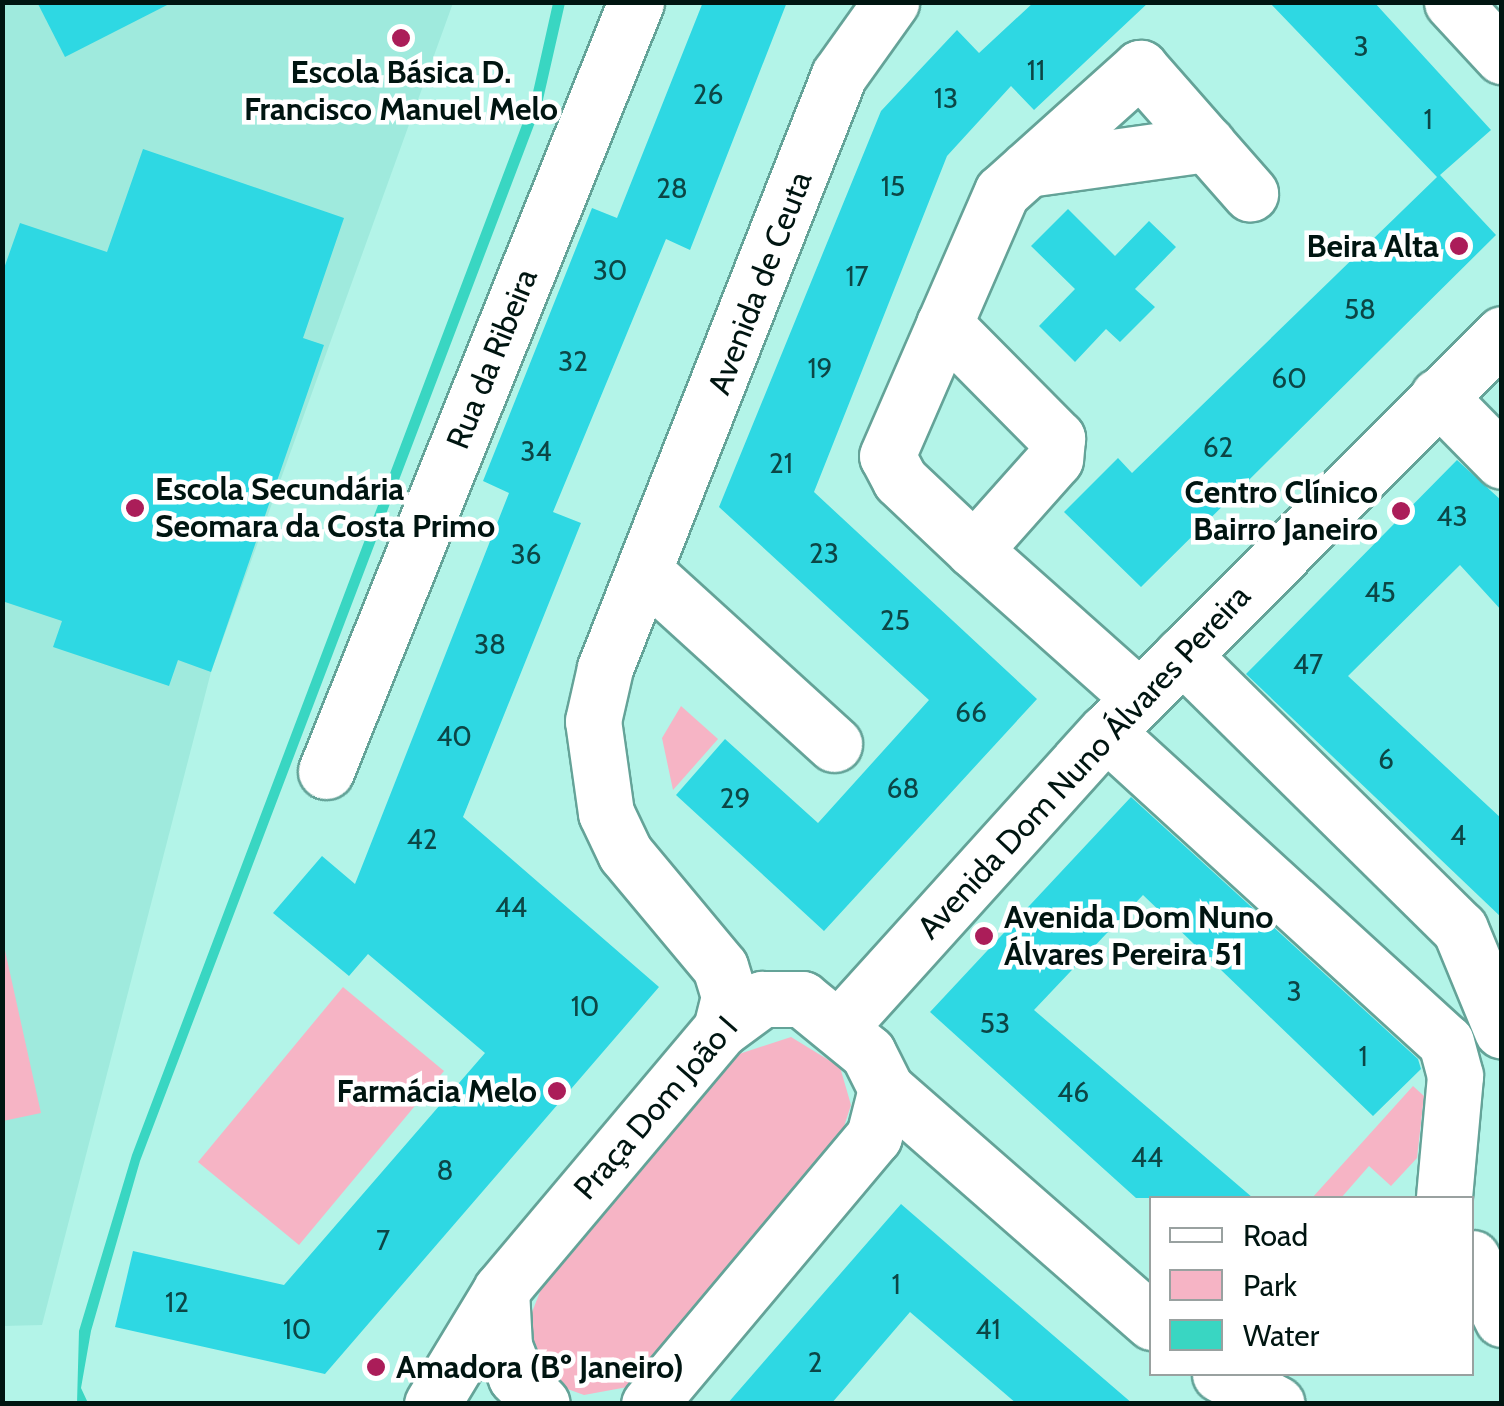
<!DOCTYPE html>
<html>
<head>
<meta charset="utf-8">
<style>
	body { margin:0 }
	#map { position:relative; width:1504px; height:1406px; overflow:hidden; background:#b3f4e8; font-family:Cabin,sans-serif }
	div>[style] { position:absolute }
	.built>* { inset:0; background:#9feadd }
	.green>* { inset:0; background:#f6b4c5 }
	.water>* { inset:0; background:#39d6c2 }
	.building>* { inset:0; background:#2ed8e3 }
	.roads { filter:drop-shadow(2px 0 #64a398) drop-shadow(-2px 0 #64a398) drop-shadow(0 2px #64a398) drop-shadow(0 -2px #64a398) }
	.minor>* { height:55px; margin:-27.5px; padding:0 27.5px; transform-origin:27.5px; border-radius:27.5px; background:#fff }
	.dots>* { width:28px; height:28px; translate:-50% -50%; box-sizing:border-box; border:5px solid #fff; border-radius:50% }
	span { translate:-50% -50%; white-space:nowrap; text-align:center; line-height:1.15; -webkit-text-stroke:9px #fff; paint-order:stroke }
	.number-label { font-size:28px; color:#0c4646 }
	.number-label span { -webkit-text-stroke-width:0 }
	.poi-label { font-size:32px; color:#001511; font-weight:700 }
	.right { translate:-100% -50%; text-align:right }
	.left { translate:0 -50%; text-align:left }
	.street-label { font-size:32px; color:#001511 }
	.frame { position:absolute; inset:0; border:5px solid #001511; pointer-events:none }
	.legend { position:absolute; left:1149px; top:1196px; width:325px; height:180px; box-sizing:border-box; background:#fff; border:2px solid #99a1a0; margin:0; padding:12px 18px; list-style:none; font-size:30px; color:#001511 }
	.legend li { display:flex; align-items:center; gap:20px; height:50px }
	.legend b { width:50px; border:2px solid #99a1a0 }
</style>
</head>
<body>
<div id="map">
	<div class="built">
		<i style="clip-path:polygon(2px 3px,453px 3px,211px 672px,42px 1325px,3px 1326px)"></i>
	</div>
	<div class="green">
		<i style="clip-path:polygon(681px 706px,718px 739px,673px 790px,662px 738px)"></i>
		<i style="clip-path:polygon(2px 937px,41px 1113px,3px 1121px,2px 1121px)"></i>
		<i style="clip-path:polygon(343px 987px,444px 1071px,299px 1245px,198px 1162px)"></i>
		<i style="clip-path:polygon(791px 1037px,840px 1067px,851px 1105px,839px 1142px,633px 1386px,584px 1395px,562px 1387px,531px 1349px,527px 1325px,545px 1279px,736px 1055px)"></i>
		<i style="clip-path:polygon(1413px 1086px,1424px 1096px,1417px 1158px,1391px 1186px,1369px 1166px,1341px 1198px,1312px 1198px)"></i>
	</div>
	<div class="water">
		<i style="clip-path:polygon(553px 3px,565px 3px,542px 104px,140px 1161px,91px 1331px,81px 1388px,88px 1403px,77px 1403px,79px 1331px,132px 1155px,531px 101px)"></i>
	</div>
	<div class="building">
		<i style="clip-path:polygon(37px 2px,173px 2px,65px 57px)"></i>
		<i style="clip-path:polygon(703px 2px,787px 2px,690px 250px,666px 239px,553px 512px,581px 523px,463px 817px,659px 987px,325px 1374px,115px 1327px,133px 1251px,284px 1285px,485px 1053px,368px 954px,349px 976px,273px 913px,322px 856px,355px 884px,509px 493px,483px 481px,592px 208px,617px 218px)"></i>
		<i style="clip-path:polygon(1034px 2px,1149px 2px,1034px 110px,1011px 86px,947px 156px,814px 492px,1037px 699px,824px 931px,676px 795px,725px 739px,818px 823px,929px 700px,719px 507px,881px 111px,957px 30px,979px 53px)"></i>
		<i style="clip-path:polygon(1269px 2px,1374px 2px,1491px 130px,1440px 175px,1496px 235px,1141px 587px,1064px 512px,1118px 458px,1132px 473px,1437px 177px)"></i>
		<i style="clip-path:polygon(143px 149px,344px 218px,303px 338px,324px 345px,211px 672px,178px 660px,169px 686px,53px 647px,62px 621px,2px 601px,2px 274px,20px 223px,107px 252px)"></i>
		<i style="clip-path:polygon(1068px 209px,1115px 256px,1149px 221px,1176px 247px,1135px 289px,1155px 307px,1120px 342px,1106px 329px,1075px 362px,1039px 326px,1075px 289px,1031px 246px)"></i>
		<i style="clip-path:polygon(1457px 460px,1502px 501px,1502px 611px,1460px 565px,1348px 676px,1502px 819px,1502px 918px,1246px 674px)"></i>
		<i style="clip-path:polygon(1131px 797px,1418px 1059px,1421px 1069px,1373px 1116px,1143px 895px,1034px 1010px,1253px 1198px,1136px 1198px,930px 1012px)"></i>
		<i style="clip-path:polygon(901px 1204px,975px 1268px,1133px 1404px,1017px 1404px,910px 1312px,831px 1404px,727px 1404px)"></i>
	</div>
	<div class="roads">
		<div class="minor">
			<i style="left:1452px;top:2px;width:74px;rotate:47.2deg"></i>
			<i style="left:1028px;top:169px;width:181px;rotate:-8deg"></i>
			<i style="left:944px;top:324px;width:161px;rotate:45.3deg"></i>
			<i style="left:1057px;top:438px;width:21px;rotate:95deg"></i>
			<i style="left:1055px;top:459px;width:122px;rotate:131.7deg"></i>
			<i style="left:974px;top:550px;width:222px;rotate:41.7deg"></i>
			<i style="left:1438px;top:396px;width:91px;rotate:45.4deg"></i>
			<i style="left:974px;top:550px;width:102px;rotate:-136.6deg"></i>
			<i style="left:900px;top:480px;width:27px;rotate:-118deg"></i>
			<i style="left:887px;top:456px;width:288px;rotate:-66.5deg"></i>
			<i style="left:1002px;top:192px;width:186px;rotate:-41.9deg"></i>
			<i style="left:1140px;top:68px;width:167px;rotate:48.7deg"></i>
			<i style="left:644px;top:571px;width:257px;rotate:42.3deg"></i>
			<i style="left:1182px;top:655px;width:390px;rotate:44.6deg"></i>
			<i style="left:1460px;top:929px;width:110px;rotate:67.6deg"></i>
			<i style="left:1106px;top:732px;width:460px;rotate:42.4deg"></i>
			<i style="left:1446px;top:1042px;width:35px;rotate:75deg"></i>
			<i style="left:1455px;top:1076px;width:122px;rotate:95.2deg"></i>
			<i style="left:326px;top:771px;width:829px;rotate:-68.04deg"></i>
			<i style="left:841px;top:1025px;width:395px;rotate:-47.9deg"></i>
			<i style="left:1106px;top:732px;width:561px;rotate:-45.14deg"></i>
			<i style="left:721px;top:1029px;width:34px;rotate:-76deg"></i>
			<i style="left:729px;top:996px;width:30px;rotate:-107deg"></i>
			<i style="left:720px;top:967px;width:148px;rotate:-129.8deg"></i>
			<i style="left:625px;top:853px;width:44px;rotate:-115.4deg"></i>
			<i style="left:606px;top:813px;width:93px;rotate:-98deg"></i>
			<i style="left:593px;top:721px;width:54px;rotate:-77.2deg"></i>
			<i style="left:605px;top:668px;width:637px;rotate:-68.47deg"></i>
			<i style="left:839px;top:75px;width:90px;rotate:-54.5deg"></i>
			<i style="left:886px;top:1089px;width:354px;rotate:41.2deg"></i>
			<i style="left:1472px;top:1258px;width:68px;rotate:63.8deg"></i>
			<i style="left:501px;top:1290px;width:56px;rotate:86.9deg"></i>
			<i style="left:504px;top:1346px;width:33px;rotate:69deg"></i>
			<i style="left:516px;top:1377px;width:37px;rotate:46deg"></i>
			<i style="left:1220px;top:1374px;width:64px;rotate:27.8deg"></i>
			<i style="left:432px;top:1404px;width:133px;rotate:-58.8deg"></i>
			<i style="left:501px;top:1290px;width:341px;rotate:-49.9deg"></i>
			<i style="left:721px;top:1029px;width:51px;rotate:-36.2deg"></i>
			<i style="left:762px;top:999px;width:40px"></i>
			<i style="left:802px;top:999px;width:85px;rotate:39.3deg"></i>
			<i style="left:868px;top:1053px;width:40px;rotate:63.4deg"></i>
			<i style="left:886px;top:1089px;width:49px;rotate:104.3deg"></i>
			<i style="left:874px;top:1136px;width:350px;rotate:130deg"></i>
		</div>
	</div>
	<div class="dots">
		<i style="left:401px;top:38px;background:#ab1d59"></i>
		<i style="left:1459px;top:246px;background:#ab1d59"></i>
		<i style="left:135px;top:508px;background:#ab1d59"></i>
		<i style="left:1401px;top:511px;background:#ab1d59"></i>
		<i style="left:984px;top:936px;background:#ab1d59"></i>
		<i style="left:557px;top:1091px;background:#ab1d59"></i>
		<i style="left:376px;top:1367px;background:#ab1d59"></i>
	</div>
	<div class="number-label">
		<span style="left:1361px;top:46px">3</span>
		<span style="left:1036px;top:70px">11</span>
		<span style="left:708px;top:94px">26</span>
		<span style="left:946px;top:98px">13</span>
		<span style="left:1428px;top:119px">1</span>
		<span style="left:893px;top:186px">15</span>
		<span style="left:672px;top:188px">28</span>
		<span style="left:610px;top:270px">30</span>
		<span style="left:857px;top:276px">17</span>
		<span style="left:1360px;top:309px">58</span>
		<span style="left:573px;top:361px">32</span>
		<span style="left:820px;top:368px">19</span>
		<span style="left:1289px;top:378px">60</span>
		<span style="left:1218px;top:447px">62</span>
		<span style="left:536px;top:451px">34</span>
		<span style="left:781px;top:463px">21</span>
		<span style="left:1452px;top:516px">43</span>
		<span style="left:824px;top:553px">23</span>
		<span style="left:526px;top:554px">36</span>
		<span style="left:1380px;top:592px">45</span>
		<span style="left:895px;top:620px">25</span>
		<span style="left:490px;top:644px">38</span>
		<span style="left:1308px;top:664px">47</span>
		<span style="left:971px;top:712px">66</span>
		<span style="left:454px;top:736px">40</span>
		<span style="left:1386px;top:759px">6</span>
		<span style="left:903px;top:788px">68</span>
		<span style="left:735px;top:798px">29</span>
		<span style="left:1458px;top:835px">4</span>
		<span style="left:422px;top:839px">42</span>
		<span style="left:511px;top:907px">44</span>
		<span style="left:1294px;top:991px">3</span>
		<span style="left:585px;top:1006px">10</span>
		<span style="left:995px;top:1023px">53</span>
		<span style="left:1363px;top:1056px">1</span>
		<span style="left:1073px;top:1092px">46</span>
		<span style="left:1147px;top:1157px">44</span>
		<span style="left:445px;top:1170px">8</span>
		<span style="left:383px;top:1240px">7</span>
		<span style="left:896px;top:1284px">1</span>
		<span style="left:177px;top:1302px">12</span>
		<span style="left:297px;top:1329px">10</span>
		<span style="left:988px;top:1329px">41</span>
		<span style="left:815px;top:1362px">2</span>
	</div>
	<div class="poi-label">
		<span style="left:401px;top:91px">Escola Básica D.<br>Francisco Manuel Melo</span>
		<span class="right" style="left:1439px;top:246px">Beira Alta</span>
		<span class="left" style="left:155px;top:508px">Escola Secundária<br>Seomara da Costa Primo</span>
		<span class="right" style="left:1378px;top:511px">Centro Clínico<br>Bairro Janeiro</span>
		<span class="left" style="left:1004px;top:936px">Avenida Dom Nuno<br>Álvares Pereira 51</span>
		<span class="right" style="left:537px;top:1091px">Farmácia Melo</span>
		<span class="left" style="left:396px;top:1367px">Amadora (Bº Janeiro)</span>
	</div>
	<div class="street-label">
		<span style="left:760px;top:283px;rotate:-69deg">Avenida de Ceuta</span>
		<span style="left:492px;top:359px;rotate:-68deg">Rua da Ribeira</span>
		<span style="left:1084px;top:762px;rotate:-47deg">Avenida Dom Nuno Álvares Pereira</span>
		<span style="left:656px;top:1108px;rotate:-49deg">Praça Dom João I</span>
	</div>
	<div class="frame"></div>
	<ul class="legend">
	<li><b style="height:12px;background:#fff"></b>Road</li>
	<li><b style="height:28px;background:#f6b4c5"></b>Park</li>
	<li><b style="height:28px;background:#39d6c2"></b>Water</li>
	</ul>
</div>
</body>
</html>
